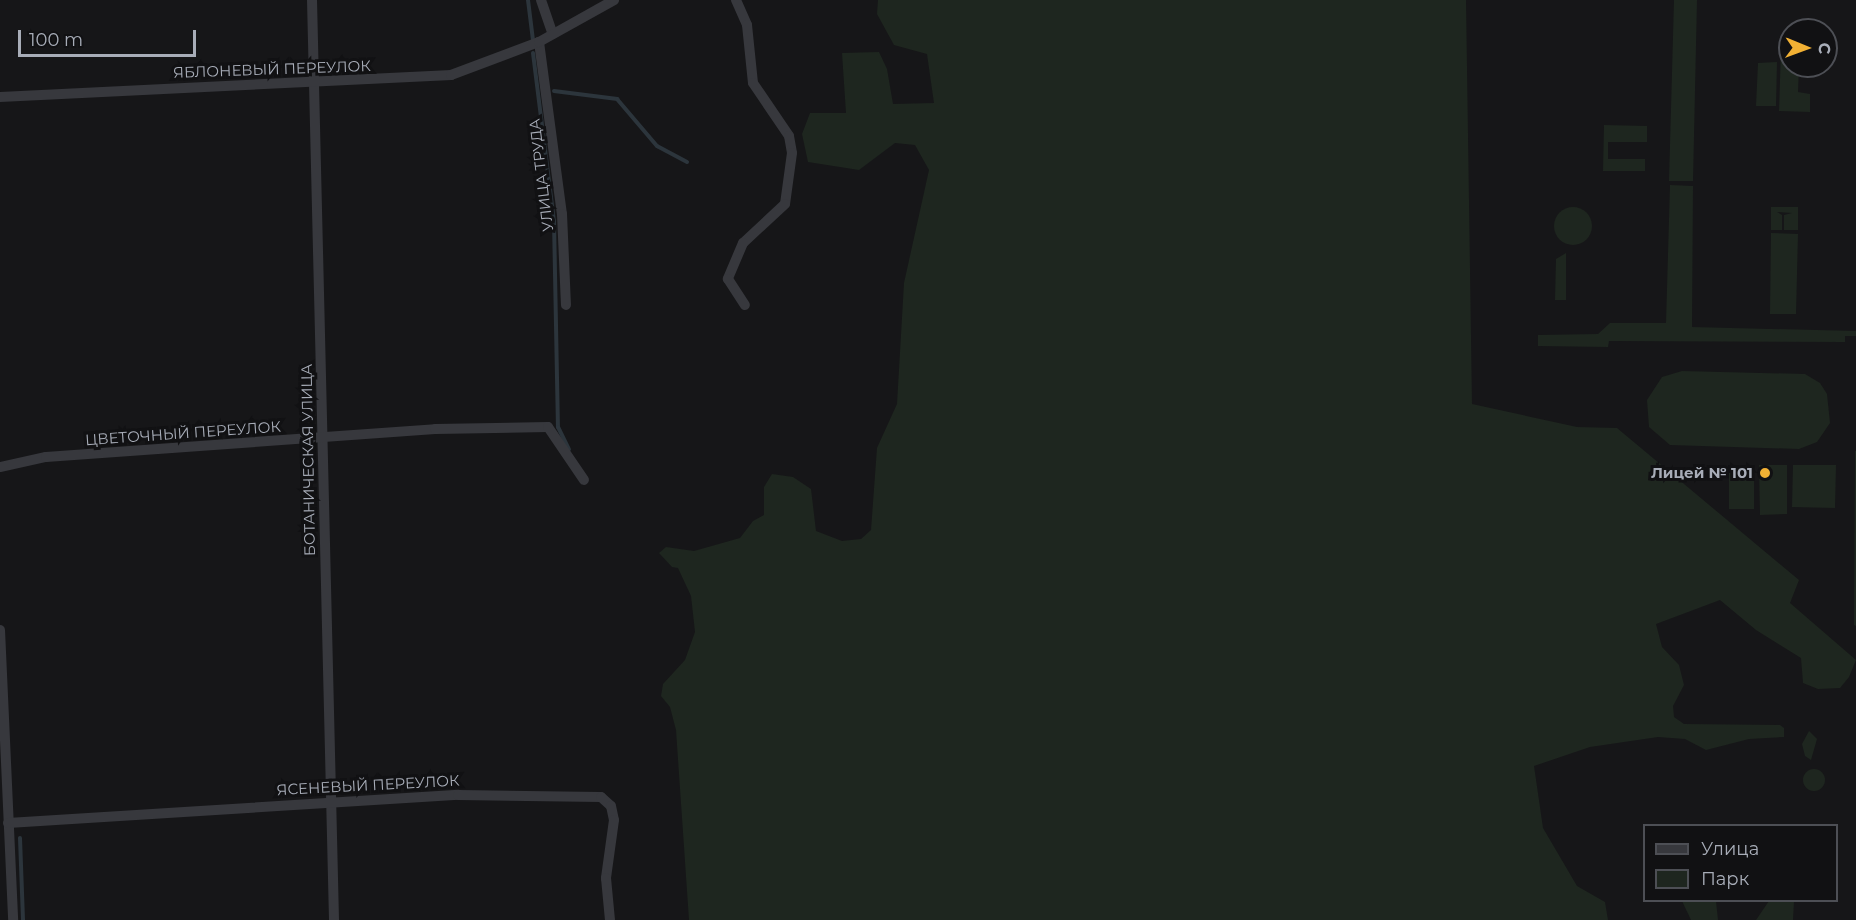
<!DOCTYPE html>
<html>
<head>
<meta charset="utf-8">
<style>
	body { margin:0 }
	#map { position:relative; width:1856px; height:920px; overflow:hidden; background:#161618; font-family:Montserrat,sans-serif }
	div>[style] { position:absolute }
	.green>* { inset:0; background:#1e261f }
	.round { border-radius:50% }
	.stream>* { height:4px; margin:-2px; padding:0 2px; transform-origin:2px; border-radius:2px; background:#2c353c }
	.street>* { height:10px; margin:-5px; padding:0 5px; transform-origin:5px; border-radius:5px; background:#37383d }
	.dots>* { width:16px; height:16px; translate:-50% -50%; box-sizing:border-box; border:3px solid #111113; border-radius:50% }
	span { translate:-50% -50%; white-space:nowrap; text-align:center; line-height:1.15; -webkit-text-stroke:6px #111113; paint-order:stroke }
	.street-label { font-size:15px; color:#a8adb8 }
	.poi-label { font-size:15px; color:#a8adb8; font-weight:700 }
	.right { translate:-100% -50%; text-align:right }
	.legend { position:absolute; left:1643px; top:824px; width:195px; height:78px; box-sizing:border-box; background:#111113; border:2px solid #4d4f55; margin:0; padding:8px 10px; list-style:none; font-size:18px; color:#a8adb8 }
	.legend li { display:flex; align-items:center; gap:12px; height:30px }
	.legend b { width:30px; border:2px solid #4d4f55 }
	.north { position:absolute; left:1778px; top:18px; width:60px; height:60px; box-sizing:border-box; background:#111113; border:2px solid #4d4f55; border-radius:50%; rotate:91deg; font-size:16px; font-weight:700; line-height:24px; text-align:center; color:#a8adb8 }
	.north::after { content:''; display:block; margin:auto; width:21px; height:27px; background:#f2b134; clip-path:polygon(50% 0,100% 100%,50% 72%,0 100%) }
	.scale { position:absolute; left:18px; top:30px; width:178px; height:27px; box-sizing:border-box; border:3px solid #a8adb8; border-top:0; padding-left:8px; font-size:18px; line-height:21px; white-space:nowrap; color:#a8adb8; -webkit-text-stroke:4px #111113; paint-order:stroke }
</style>
</head>
<body>
<div id="map">
	<div class="green">
		<i style="clip-path:polygon(878px 0,1466px 0,1472px 404px,1577px 427px,1617px 428px,1799px 580px,1790px 603px,1856px 660px,1849px 677px,1840px 688px,1818px 689px,1803px 683px,1801px 658px,1756px 630px,1720px 600px,1656px 624px,1662px 647px,1679px 665px,1684px 685px,1673px 706px,1674px 717px,1684px 724px,1780px 725px,1784px 728px,1784px 737px,1749px 739px,1706px 750px,1685px 739px,1658px 737px,1590px 747px,1534px 766px,1543px 828px,1577px 886px,1605px 902px,1608px 920px,689px 920px,676px 730px,670px 707px,661px 696px,663px 684px,685px 660px,695px 632px,691px 596px,678px 568px,672px 567px,659px 553px,666px 547px,694px 551px,740px 538px,753px 521px,764px 515px,764px 487px,772px 474px,793px 477px,811px 489px,816px 531px,842px 541px,861px 539px,871px 530px,877px 448px,897px 404px,904px 283px,929px 170px,915px 145px,895px 143px,859px 170px,808px 162px,802px 134px,810px 113px,846px 113px,842px 53px,879px 52px,887px 69px,893px 104px,934px 103px,927px 54px,894px 45px,877px 14px)"></i>
		<i style="clip-path:polygon(1674px 0,1697px 0,1693px 181px,1669px 181px)"></i>
		<i style="clip-path:polygon(1781px 49px,1790px 50px,1790px 66px,1799px 66px,1798px 92px,1810px 94px,1810px 112px,1779px 111px)"></i>
		<i style="clip-path:polygon(1777px 62px,1776px 106px,1756px 106px,1758px 63px)"></i>
		<i style="clip-path:polygon(1604px 125px,1647px 126px,1647px 142px,1608px 142px,1608px 159px,1645px 159px,1645px 171px,1603px 171px)"></i>
		<i style="clip-path:polygon(1670px 185px,1693px 186px,1692px 327px,1856px 331px,1856px 336px,1845px 336px,1845px 342px,1609px 341px,1608px 347px,1538px 346px,1538px 335px,1598px 334px,1610px 323px,1666px 323px)"></i>
		<i style="clip-path:polygon(1771px 207px,1798px 207px,1798px 230px,1784px 230px,1784px 215px,1792px 213px,1777px 212px,1782px 215px,1782px 230px,1771px 230px)"></i>
		<i class="round" style="left:1554px;top:207px;width:38px;height:38px"></i>
		<i style="clip-path:polygon(1771px 233px,1798px 234px,1796px 314px,1770px 314px)"></i>
		<i style="clip-path:polygon(1566px 253px,1566px 300px,1555px 300px,1556px 259px)"></i>
		<i style="clip-path:polygon(1682px 371px,1805px 374px,1820px 383px,1827px 394px,1830px 423px,1817px 442px,1799px 449px,1670px 445px,1649px 427px,1647px 400px,1662px 377px)"></i>
		<i style="clip-path:polygon(1855px 451px,1856px 451px,1856px 626px,1854px 625px)"></i>
		<i style="clip-path:polygon(1759px 465px,1787px 465px,1787px 514px,1760px 515px)"></i>
		<i style="clip-path:polygon(1793px 465px,1836px 465px,1835px 508px,1792px 507px)"></i>
		<i style="clip-path:polygon(1729px 466px,1754px 466px,1754px 509px,1729px 509px)"></i>
		<i style="clip-path:polygon(1809px 731px,1817px 739px,1811px 760px,1805px 756px,1802px 744px)"></i>
		<i class="round" style="left:1803px;top:769px;width:22px;height:22px"></i>
		<i style="clip-path:polygon(1682px 901px,1716px 901px,1718px 920px,1691px 920px)"></i>
		<i style="clip-path:polygon(1769px 901px,1794px 901px,1793px 920px,1756px 920px)"></i>
	</div>
	<div class="stream">
		<i style="left:528px;top:0;width:40px;rotate:82.9deg"></i>
		<i style="left:533px;top:53px;width:169px;rotate:82.9deg"></i>
		<i style="left:554px;top:221px;width:206px;rotate:88.9deg"></i>
		<i style="left:558px;top:427px;width:25px;rotate:64deg"></i>
		<i style="left:554px;top:91px;width:64px;rotate:7.2deg"></i>
		<i style="left:617px;top:99px;width:62px;rotate:49.6deg"></i>
		<i style="left:657px;top:146px;width:34px;rotate:28deg"></i>
		<i style="left:20px;top:838px;width:82px;rotate:87.9deg"></i>
	</div>
	<div class="street">
		<i style="left:312px;top:0;width:920px;rotate:88.63deg"></i>
		<i style="left:541px;top:0;width:36px;rotate:71deg"></i>
		<i style="left:736px;top:0;width:27px;rotate:66deg"></i>
		<i style="left:747px;top:25px;width:58px;rotate:84.1deg"></i>
		<i style="left:753px;top:83px;width:64px;rotate:55.8deg"></i>
		<i style="left:789px;top:136px;width:17px;rotate:80deg"></i>
		<i style="left:792px;top:153px;width:51px;rotate:97.8deg"></i>
		<i style="left:785px;top:204px;width:57px;rotate:137.1deg"></i>
		<i style="left:743px;top:243px;width:39px;rotate:113deg"></i>
		<i style="left:728px;top:279px;width:31px;rotate:57deg"></i>
		<i style="left:539px;top:42px;width:174px;rotate:82.4deg"></i>
		<i style="left:562px;top:214px;width:91px;rotate:87.5deg"></i>
		<i style="left:0;top:97px;width:452px;rotate:-2.8deg"></i>
		<i style="left:451px;top:75px;width:94px;rotate:-20.6deg"></i>
		<i style="left:539px;top:42px;width:86px;rotate:-29.2deg"></i>
		<i style="left:0;top:467px;width:47px;rotate:-12.3deg"></i>
		<i style="left:46px;top:457px;width:390px;rotate:-4.1deg"></i>
		<i style="left:435px;top:429px;width:113px;rotate:-1deg"></i>
		<i style="left:548px;top:427px;width:64px;rotate:55.8deg"></i>
		<i style="left:0;top:630px;width:290px;rotate:87.4deg"></i>
		<i style="left:8px;top:823px;width:451px;rotate:-3.6deg"></i>
		<i style="left:458px;top:795px;width:143px;rotate:0.8deg"></i>
		<i style="left:601px;top:797px;width:13px;rotate:42deg"></i>
		<i style="left:611px;top:806px;width:14px;rotate:78deg"></i>
		<i style="left:614px;top:820px;width:59px;rotate:97.9deg"></i>
		<i style="left:606px;top:878px;width:42px;rotate:84.6deg"></i>
	</div>
	<div class="dots">
		<i style="left:1765px;top:473px;background:#f2b134"></i>
	</div>
	<div class="street-label">
		<span style="left:272px;top:69px;rotate:-2deg">ЯБЛОНЕВЫЙ ПЕРЕУЛОК</span>
		<span style="left:541px;top:175px;rotate:-97deg">УЛИЦА ТРУДА</span>
		<span style="left:183px;top:433px;rotate:-4deg">ЦВЕТОЧНЫЙ ПЕРЕУЛОК</span>
		<span style="left:308px;top:460px;rotate:-91deg">БОТАНИЧЕСКАЯ УЛИЦА</span>
		<span style="left:368px;top:785px;rotate:-3deg">ЯСЕНЕВЫЙ ПЕРЕУЛОК</span>
	</div>
	<div class="poi-label">
		<span class="right" style="left:1753px;top:473px">Лицей № 101</span>
	</div>
	<ul class="legend">
	<li><b style="height:8px;background:#37383d"></b>Улица</li>
	<li><b style="height:16px;background:#1e261f"></b>Парк</li>
	</ul>
	<div class="north">С</div>
	<div class="scale">100 m</div>
</div>
</body>
</html>
